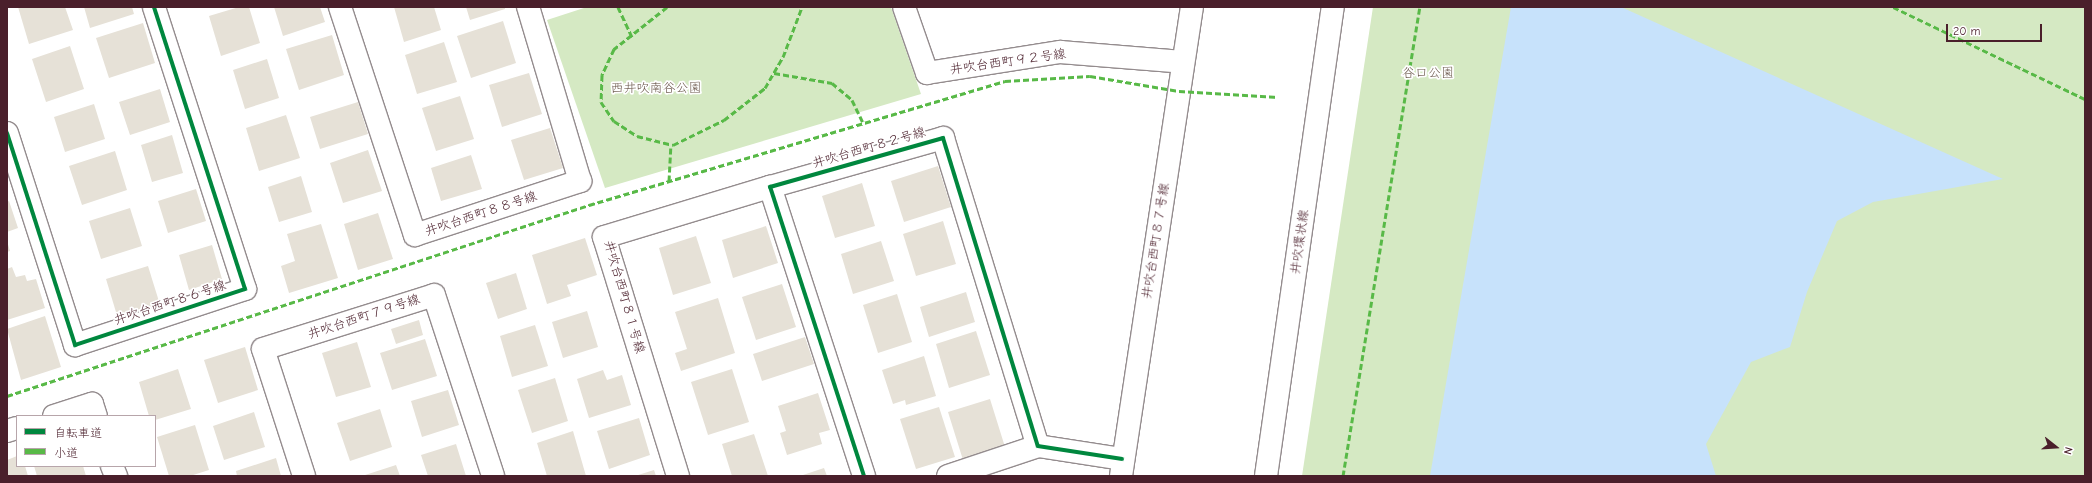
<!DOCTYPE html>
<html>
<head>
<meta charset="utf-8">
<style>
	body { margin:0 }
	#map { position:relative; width:2092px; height:483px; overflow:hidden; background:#fff; font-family:"Comic Neue","Klee One",sans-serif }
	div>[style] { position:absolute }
	.green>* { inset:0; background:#d5e9c3 }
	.water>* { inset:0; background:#c7e2fb }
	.building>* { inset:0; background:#e6e1d7 }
	.roads { filter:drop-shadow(1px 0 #948c8e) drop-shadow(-1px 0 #948c8e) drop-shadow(0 1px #948c8e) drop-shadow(0 -1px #948c8e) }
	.street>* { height:22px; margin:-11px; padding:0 11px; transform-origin:11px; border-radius:11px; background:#fff }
	.secondary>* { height:22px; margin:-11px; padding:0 11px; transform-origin:11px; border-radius:11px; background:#fff }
	.quiet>* { height:3px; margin-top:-1.5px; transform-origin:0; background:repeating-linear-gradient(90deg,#58b947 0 6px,transparent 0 9px) }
	.cycleway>* { height:4px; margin:-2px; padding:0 2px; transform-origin:2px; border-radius:2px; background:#00873e }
	span { translate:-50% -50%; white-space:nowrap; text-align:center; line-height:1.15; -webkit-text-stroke:3.5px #fff; paint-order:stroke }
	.street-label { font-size:13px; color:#4a1f2b }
	.park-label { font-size:13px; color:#69564a }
	.frame { position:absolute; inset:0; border:8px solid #4a1f2b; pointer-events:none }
	.legend { position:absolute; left:16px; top:415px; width:140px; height:52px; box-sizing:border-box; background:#fff; border:1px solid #b7a5aa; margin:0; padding:5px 7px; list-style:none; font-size:12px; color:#4a1f2b }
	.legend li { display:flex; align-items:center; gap:8px; height:20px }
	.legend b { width:20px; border:1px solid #b7a5aa }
	.north { position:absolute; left:2036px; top:427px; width:40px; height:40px; -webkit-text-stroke:3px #fff; paint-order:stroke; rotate:107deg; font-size:11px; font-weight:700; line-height:16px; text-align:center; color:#4a1f2b }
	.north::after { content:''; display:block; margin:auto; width:14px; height:18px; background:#4a1f2b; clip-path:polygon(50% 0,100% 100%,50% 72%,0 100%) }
	.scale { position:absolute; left:1946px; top:24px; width:96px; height:18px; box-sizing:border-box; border:2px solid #4a1f2b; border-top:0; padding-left:5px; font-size:12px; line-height:14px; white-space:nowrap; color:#4a1f2b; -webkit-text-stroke:3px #fff; paint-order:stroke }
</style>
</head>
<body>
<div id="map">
	<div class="green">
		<i style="clip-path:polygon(587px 7px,891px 7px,921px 94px,605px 188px,547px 20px)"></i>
		<i style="clip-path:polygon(1373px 7px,2085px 7px,2085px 476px,1302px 476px)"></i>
	</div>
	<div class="water">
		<i style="clip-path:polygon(1511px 7px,1621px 7px,2003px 179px,1873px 202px,1837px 221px,1807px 292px,1790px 347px,1751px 362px,1706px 444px,1716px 476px,1430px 476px)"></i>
	</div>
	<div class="building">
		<i style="clip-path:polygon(18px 7px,65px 7px,73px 30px,29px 44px)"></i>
		<i style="clip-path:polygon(84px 7px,132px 7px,134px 14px,90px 28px)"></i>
		<i style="clip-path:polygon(239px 7px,249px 7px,260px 43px,221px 56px,209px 16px)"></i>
		<i style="clip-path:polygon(274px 7px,320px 7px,325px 22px,283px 36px)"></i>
		<i style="clip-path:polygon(394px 7px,434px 7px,441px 30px,404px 42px)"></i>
		<i style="clip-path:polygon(466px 7px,505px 7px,505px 9px,470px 20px)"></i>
		<i style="clip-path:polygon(503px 21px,516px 63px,471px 78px,457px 36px)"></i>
		<i style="clip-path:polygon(143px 23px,155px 63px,109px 78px,96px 38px)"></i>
		<i style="clip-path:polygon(332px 35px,344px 75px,299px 90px,286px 49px)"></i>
		<i style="clip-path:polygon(444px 42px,457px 82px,417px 94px,405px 55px)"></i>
		<i style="clip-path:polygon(70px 46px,84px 89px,46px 102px,32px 59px)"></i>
		<i style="clip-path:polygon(267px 59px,279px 98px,245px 109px,233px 70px)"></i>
		<i style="clip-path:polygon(529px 73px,542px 114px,502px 127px,489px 85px)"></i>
		<i style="clip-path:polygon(160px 89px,170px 122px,130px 135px,119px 102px)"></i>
		<i style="clip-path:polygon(460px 96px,474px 139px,436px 151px,422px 108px)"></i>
		<i style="clip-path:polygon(358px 102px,368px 134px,320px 149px,310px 117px)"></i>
		<i style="clip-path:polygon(94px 104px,105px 139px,65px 152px,54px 117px)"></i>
		<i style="clip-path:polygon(286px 115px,300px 158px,259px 171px,246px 128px)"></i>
		<i style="clip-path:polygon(550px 128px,563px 168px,524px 180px,511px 140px)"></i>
		<i style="clip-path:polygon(172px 135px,183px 173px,152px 182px,141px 145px)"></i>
		<i style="clip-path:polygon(368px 150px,382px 191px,343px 203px,330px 163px)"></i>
		<i style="clip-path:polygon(115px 151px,127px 190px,82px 205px,69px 166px)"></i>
		<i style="clip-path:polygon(471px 155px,482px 189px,441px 201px,431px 168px)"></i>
		<i style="clip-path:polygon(938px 166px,951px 207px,904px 222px,891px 181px)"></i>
		<i style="clip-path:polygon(301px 176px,312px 212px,279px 222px,268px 187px)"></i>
		<i style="clip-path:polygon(862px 183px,875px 226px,835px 238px,822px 196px)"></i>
		<i style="clip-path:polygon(196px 189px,206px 221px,168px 233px,158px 201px)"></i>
		<i style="clip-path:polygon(9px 201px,18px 228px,7px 232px,7px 202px)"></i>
		<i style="clip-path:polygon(130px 208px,142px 246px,101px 259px,89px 221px)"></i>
		<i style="clip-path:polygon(378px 213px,393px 259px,358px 270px,344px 224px)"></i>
		<i style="clip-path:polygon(943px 221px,956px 264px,916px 276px,903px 234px)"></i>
		<i style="clip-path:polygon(321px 224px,338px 278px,289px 293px,281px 266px,295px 261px,287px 234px)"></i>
		<i style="clip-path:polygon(766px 226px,778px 263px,733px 278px,722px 240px)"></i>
		<i style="clip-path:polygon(696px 236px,711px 283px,673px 295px,659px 248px)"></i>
		<i style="clip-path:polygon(585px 238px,597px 275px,567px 285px,571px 296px,547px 304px,532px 255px)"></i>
		<i style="clip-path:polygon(7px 241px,10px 251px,7px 252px)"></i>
		<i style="clip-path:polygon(881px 241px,894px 281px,853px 294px,841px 254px)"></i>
		<i style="clip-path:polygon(212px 245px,222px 279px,189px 290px,179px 255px)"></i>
		<i style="clip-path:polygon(148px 266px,161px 308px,119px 322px,106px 279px)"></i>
		<i style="clip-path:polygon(12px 267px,16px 277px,25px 275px,27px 281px,36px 279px,45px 308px,7px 320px,7px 269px)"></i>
		<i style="clip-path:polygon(516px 273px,527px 309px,498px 319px,486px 283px)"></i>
		<i style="clip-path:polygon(782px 284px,796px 327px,756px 340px,742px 297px)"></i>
		<i style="clip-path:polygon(966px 292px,975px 322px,929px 337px,920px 307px)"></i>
		<i style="clip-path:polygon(897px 294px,912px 342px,878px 353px,863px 305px)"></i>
		<i style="clip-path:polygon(718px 298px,735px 353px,681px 371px,675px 353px,687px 349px,675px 312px)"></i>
		<i style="clip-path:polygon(587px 311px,598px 347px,563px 358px,552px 322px)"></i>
		<i style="clip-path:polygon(45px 316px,61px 367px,21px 380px,7px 329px)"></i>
		<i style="clip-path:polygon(419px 320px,423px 335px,396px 344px,391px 329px)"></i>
		<i style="clip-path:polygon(535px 325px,548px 366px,512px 377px,500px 336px)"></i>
		<i style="clip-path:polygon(976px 331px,990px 375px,949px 388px,936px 344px)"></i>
		<i style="clip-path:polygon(805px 337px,814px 364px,762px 381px,753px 354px)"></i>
		<i style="clip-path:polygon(425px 339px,437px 376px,392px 390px,380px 353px)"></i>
		<i style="clip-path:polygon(357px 342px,371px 387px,336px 397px,322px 353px)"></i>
		<i style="clip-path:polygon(245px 347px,258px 390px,218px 403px,204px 360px)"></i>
		<i style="clip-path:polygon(924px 356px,936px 396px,906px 405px,905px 400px,893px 404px,882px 370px)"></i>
		<i style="clip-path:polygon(178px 369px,191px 409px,155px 420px,155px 416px,149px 416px,139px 382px)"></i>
		<i style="clip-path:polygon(732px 369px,749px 422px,708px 435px,691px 382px)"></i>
		<i style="clip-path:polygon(603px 370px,607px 380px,622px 375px,631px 405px,589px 418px,577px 379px)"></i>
		<i style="clip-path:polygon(555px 378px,568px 421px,532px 433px,518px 390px)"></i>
		<i style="clip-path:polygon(448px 390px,459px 425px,422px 437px,411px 401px)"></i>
		<i style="clip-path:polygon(818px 393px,830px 430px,819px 433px,822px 444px,787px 455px,780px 433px,786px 431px,778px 406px)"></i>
		<i style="clip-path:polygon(990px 399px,1005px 447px,963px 460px,948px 412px)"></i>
		<i style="clip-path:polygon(939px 407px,955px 457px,916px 469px,900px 419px)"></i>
		<i style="clip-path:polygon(380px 409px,392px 447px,350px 461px,337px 423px)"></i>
		<i style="clip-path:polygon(254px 412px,265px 447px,224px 460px,213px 426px)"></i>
		<i style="clip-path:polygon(639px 418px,650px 455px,609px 469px,597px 431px)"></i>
		<i style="clip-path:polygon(195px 425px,209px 470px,190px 476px,169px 476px,157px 437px)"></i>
		<i style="clip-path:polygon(573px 431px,586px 476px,547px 476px,537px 443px)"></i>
		<i style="clip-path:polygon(754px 434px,768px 476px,732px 476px,722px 444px)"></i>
		<i style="clip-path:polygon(456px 444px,466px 476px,428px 476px,421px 455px)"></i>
		<i style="clip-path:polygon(17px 456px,17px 466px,25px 466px,28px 476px,7px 476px,7px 460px)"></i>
		<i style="clip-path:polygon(276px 458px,281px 476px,237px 476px,236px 471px)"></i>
		<i style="clip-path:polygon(396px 465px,400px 476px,362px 476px)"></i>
		<i style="clip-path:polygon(34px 466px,83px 466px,86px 476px,37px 476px)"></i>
		<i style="clip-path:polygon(824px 468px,827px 476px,800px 476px)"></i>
		<i style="clip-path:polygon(654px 470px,656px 476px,635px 476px)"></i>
	</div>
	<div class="roads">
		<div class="street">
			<i style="left:340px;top:7px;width:240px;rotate:71.8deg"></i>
			<i style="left:415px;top:235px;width:174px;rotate:-18.1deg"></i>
			<i style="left:580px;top:181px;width:182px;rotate:-106.6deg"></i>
			<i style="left:904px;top:7px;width:70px;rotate:70.8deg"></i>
			<i style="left:927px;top:73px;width:135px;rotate:-9deg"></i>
			<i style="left:1060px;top:52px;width:123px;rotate:4.6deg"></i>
			<i style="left:7px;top:133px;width:223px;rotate:72.2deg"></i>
			<i style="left:75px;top:345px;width:179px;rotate:-18.2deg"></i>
			<i style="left:245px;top:289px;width:296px;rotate:-107.9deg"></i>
			<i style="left:54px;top:416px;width:40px;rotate:-18deg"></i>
			<i style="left:92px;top:404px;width:13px;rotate:72deg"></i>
			<i style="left:7px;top:431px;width:10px;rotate:-17deg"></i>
			<i style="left:112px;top:466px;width:11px;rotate:68deg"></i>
			<i style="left:304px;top:476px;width:133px;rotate:-107.9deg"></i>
			<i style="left:263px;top:349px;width:179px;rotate:-17.5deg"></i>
			<i style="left:434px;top:295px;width:190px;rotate:71.9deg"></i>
			<i style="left:678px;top:476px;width:250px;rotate:-107.2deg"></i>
			<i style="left:604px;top:237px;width:173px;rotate:-16.8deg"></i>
			<i style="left:864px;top:476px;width:304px;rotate:-108deg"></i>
			<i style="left:770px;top:187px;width:180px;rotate:-15.8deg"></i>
			<i style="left:943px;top:138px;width:322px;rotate:72.9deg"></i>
			<i style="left:1038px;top:446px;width:85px;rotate:8.8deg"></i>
			<i style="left:948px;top:476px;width:95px;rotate:-18.4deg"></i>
			<i style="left:1121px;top:476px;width:474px;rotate:-81.4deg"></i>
		</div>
		<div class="secondary">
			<i style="left:1266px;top:476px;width:474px;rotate:-81.9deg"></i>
		</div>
	</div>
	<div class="quiet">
		<i style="left:618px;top:7px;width:33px;rotate:65deg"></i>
		<i style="left:667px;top:7px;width:68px;rotate:141.6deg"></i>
		<i style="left:614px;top:49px;width:29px;rotate:115deg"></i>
		<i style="left:602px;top:75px;width:27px;rotate:92deg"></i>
		<i style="left:601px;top:102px;width:23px;rotate:56deg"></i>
		<i style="left:614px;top:121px;width:27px;rotate:33deg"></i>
		<i style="left:637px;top:136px;width:37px;rotate:14deg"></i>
		<i style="left:673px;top:145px;width:57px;rotate:-26.1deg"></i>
		<i style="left:724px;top:120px;width:52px;rotate:-38deg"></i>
		<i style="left:765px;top:88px;width:36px;rotate:-60deg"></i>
		<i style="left:783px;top:57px;width:53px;rotate:-69.2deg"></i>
		<i style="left:1893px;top:7px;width:213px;rotate:25.6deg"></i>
		<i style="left:774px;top:73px;width:59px;rotate:9.8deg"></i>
		<i style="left:832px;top:83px;width:26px;rotate:40deg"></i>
		<i style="left:852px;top:100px;width:25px;rotate:64deg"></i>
		<i style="left:669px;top:181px;width:36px;rotate:-87deg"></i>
		<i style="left:7px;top:396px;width:613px;rotate:-18.17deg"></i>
		<i style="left:589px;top:205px;width:434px;rotate:-16.6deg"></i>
		<i style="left:1005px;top:81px;width:85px;rotate:-3.4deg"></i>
		<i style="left:1090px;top:76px;width:90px;rotate:9.6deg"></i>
		<i style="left:1179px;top:91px;width:99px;rotate:3.5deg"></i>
		<i style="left:1343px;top:476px;width:475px;rotate:-80.7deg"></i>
	</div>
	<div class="cycleway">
		<i style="left:7px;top:133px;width:223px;rotate:72.2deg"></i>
		<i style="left:75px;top:345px;width:179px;rotate:-18.2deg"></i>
		<i style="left:245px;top:289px;width:296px;rotate:-107.9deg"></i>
		<i style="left:864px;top:476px;width:304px;rotate:-108deg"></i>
		<i style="left:770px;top:187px;width:180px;rotate:-15.8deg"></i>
		<i style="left:943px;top:138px;width:322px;rotate:72.9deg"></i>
		<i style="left:1038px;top:446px;width:85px;rotate:8.8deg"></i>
	</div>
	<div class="street-label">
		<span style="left:1008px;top:62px;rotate:-8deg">井吹台西町９２号線</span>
		<span style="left:869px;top:148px;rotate:-16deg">井吹台西町８２号線</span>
		<span style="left:481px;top:214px;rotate:-18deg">井吹台西町８８号線</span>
		<span style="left:1156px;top:241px;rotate:-81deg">井吹台西町８７号線</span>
		<span style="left:1300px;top:242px;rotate:-82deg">井吹環状線</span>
		<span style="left:624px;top:297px;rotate:74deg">井吹台西町８１号線</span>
		<span style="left:170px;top:303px;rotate:-18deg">井吹台西町８６号線</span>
		<span style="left:364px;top:317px;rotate:-18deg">井吹台西町７９号線</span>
	</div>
	<div class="park-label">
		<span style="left:1428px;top:73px">谷口公園</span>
		<span style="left:656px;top:88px">西井吹南谷公園</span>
	</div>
	<div class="frame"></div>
	<ul class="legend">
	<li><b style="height:5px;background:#00873e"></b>自転車道</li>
	<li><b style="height:5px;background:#58b947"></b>小道</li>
	</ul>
	<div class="north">N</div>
	<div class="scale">20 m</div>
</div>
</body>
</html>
